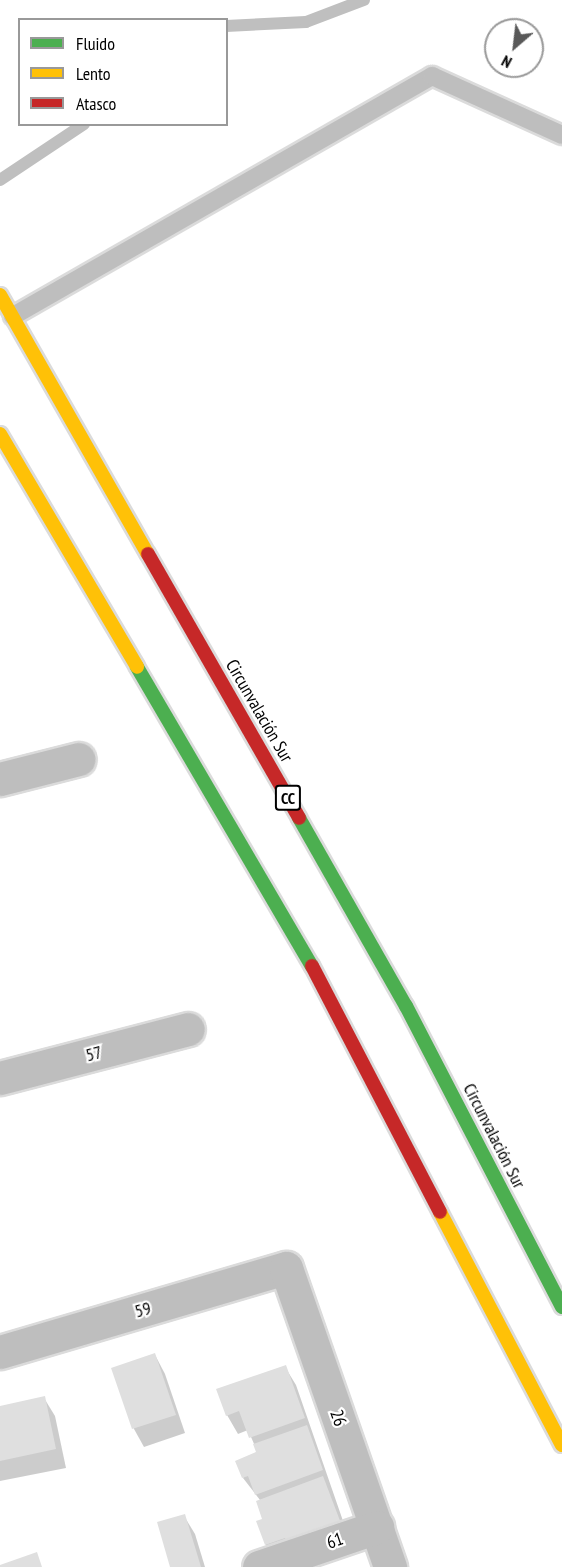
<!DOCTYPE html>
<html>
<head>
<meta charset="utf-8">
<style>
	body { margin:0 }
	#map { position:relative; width:562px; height:1567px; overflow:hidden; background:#fff; font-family:"PT Sans Narrow",sans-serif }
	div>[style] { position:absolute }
	.shadow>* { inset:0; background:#0003 }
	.stream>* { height:12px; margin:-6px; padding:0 6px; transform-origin:6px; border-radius:6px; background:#bfbfbf }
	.building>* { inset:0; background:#dfdfdf }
	.roads { filter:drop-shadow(2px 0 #dbdbdb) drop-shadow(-2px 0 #dbdbdb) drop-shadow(0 2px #dbdbdb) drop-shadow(0 -2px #dbdbdb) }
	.lane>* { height:18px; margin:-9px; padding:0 9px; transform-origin:9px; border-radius:9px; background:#bebebe }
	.street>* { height:33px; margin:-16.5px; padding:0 16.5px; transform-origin:16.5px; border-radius:16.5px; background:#bebebe }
	.fast>* { height:14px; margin:-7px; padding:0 7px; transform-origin:7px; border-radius:7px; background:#4caf50 }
	.slow>* { height:14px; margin:-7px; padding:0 7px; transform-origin:7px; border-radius:7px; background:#ffc107 }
	.jam>* { height:14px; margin:-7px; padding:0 7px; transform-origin:7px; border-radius:7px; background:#c62828 }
	span { translate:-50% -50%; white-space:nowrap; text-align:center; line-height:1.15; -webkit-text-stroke:4.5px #fff; paint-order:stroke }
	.shield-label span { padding:2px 4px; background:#fff; border:2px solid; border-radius:4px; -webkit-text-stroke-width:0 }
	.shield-label { font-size:16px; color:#000; font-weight:700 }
	.street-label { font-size:18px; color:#000 }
	.legend { position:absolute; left:18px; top:18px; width:210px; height:108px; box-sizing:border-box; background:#fff; border:2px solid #999; margin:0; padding:8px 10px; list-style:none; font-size:18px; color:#000 }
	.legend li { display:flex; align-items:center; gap:12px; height:30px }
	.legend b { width:30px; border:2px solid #999 }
	.north { position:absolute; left:484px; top:18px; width:60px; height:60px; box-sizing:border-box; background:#fff; border:2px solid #999; border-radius:50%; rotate:208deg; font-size:16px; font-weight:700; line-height:24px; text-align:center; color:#000 }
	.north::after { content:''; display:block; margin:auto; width:21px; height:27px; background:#595959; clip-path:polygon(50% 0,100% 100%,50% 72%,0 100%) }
</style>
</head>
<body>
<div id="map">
	<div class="shadow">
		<i style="clip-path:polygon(155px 1355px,165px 1374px,185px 1433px,144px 1447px,134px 1429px,113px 1369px)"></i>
		<i style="clip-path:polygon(285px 1367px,296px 1385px,351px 1544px,277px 1563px,266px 1545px,260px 1500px,243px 1478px,258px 1453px,248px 1430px,238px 1434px,227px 1415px)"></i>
		<i style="clip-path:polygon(44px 1398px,55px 1416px,66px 1468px,0 1481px,0 1408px)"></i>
		<i style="clip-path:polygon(184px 1516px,195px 1534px,205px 1567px,172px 1567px)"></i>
	</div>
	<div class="stream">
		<i style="left:226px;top:26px;width:80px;rotate:-2.9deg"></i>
		<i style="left:306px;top:22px;width:62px;rotate:-20.8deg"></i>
		<i style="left:0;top:180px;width:101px;rotate:-33.7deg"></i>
	</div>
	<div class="building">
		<i style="clip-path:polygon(155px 1353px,176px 1415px,132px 1429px,111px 1368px)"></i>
		<i style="clip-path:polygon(286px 1365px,305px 1418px,249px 1438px,239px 1411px,226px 1416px,216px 1389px)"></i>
		<i style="clip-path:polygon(45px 1396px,56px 1449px,0 1461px,0 1406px)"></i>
		<i style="clip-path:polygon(307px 1425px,323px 1470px,255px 1495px,248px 1476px,242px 1478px,235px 1461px,256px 1452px,253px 1444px)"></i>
		<i style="clip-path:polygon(323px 1476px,342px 1526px,288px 1545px,285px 1538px,265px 1545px,256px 1521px,262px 1519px,256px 1501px)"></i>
		<i style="clip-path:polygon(185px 1514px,201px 1567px,170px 1567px,157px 1522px)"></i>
		<i style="clip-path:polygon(37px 1552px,42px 1567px,0 1567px,0 1565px)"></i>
	</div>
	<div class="roads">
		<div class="lane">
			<i style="left:13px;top:316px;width:483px;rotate:-29.8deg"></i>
			<i style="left:432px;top:76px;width:143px;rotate:24.4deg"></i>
		</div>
		<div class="street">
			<i style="left:0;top:779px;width:81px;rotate:-14.2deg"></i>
			<i style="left:0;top:1078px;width:194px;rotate:-14.6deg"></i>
			<i style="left:0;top:1352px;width:298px;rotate:-16.4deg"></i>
			<i style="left:286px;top:1268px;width:317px;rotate:70.8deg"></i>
			<i style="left:259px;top:1567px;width:125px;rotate:-18.7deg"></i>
		</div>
		<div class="fast">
			<i style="left:137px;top:667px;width:346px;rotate:59.7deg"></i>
			<i style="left:299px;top:818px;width:216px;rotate:60.4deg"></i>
			<i style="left:406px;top:1006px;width:339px;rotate:62.6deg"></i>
		</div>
		<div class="slow">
			<i style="left:0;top:295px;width:298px;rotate:60.3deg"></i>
			<i style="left:0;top:434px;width:270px;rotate:59.5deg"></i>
			<i style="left:440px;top:1212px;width:263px;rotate:62.4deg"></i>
		</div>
		<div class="jam">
			<i style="left:148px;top:554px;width:304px;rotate:60.2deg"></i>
			<i style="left:312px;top:966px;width:277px;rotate:62.5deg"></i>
		</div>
	</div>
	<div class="shield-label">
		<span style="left:288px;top:798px">CC</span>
	</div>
	<div class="street-label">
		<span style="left:259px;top:711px;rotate:60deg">Circunvalación Sur</span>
		<span style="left:94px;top:1054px;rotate:-15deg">57</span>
		<span style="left:494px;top:1136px;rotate:63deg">Circunvalación Sur</span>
		<span style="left:143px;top:1310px;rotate:-16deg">59</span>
		<span style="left:338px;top:1418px;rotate:71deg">26</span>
		<span style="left:335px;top:1541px;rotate:-19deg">61</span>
	</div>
	<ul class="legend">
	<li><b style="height:8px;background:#4caf50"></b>Fluido</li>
	<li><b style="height:8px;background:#ffc107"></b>Lento</li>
	<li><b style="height:8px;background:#c62828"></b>Atasco</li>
	</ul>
	<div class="north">N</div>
</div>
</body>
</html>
